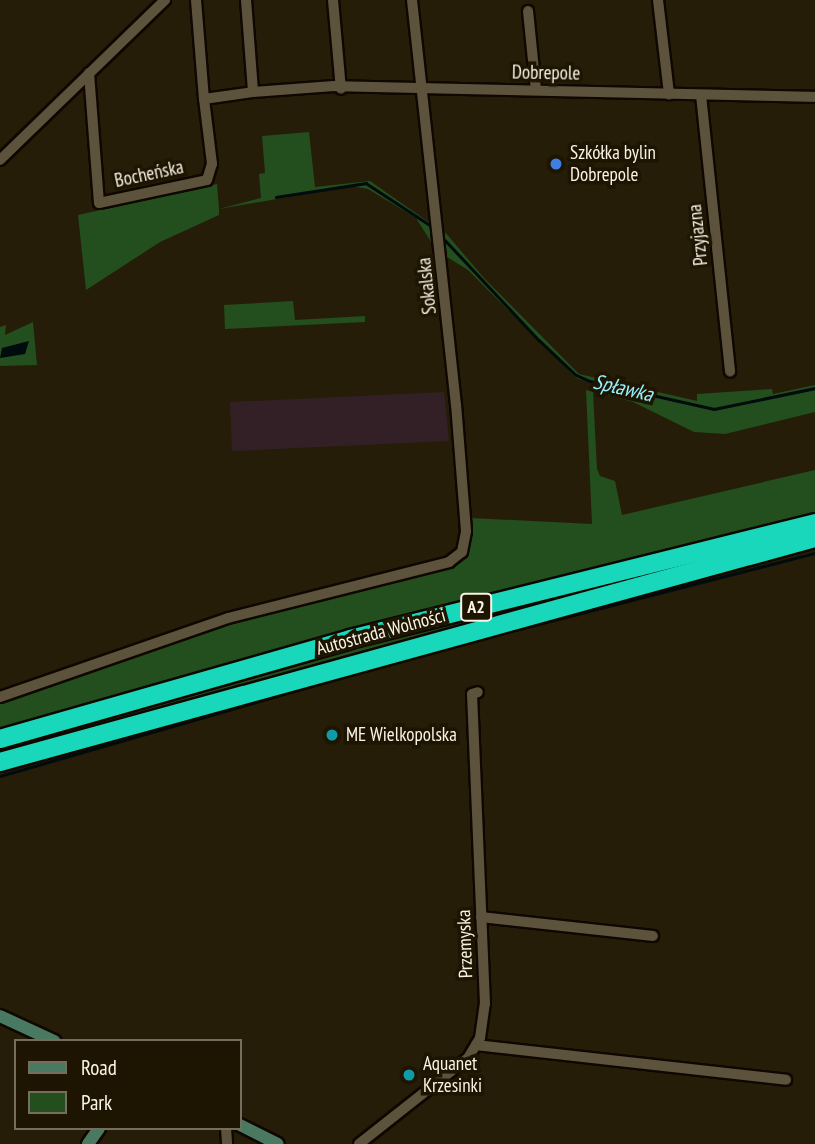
<!DOCTYPE html>
<html>
<head>
<meta charset="utf-8">
<style>
	body { margin:0 }
	#map { position:relative; width:815px; height:1144px; overflow:hidden; background:#261d08; font-family:"PT Sans Narrow",sans-serif }
	div>[style] { position:absolute }
	.commercial>* { inset:0; background:#322026 }
	.green>* { inset:0; background:#234e1d }
	.water>* { inset:0; background:#000b0d }
	.stream>* { height:2.5px; margin:-1.25px; padding:0 1.25px; transform-origin:1.25px; border-radius:1.25px; background:#000b0d }
	.roads { filter:drop-shadow(2px 0 #0f0700) drop-shadow(-2px 0 #0f0700) drop-shadow(0 2px #0f0700) drop-shadow(0 -2px #0f0700) }
	.street>* { height:10px; margin:-5px; padding:0 5px; transform-origin:5px; border-radius:5px; background:#5d523b }
	.secondary>* { height:12px; margin:-6px; padding:0 6px; transform-origin:6px; border-radius:6px; background:#497a61 }
	.highway>* { height:18px; margin:-9px; padding:0 9px; transform-origin:9px; border-radius:9px; background:#19d7ba }
	.dots>* { width:19px; height:19px; translate:-50% -50%; box-sizing:border-box; border:4px solid #1d1401; border-radius:50% }
	span { translate:-50% -50%; white-space:nowrap; text-align:center; line-height:1.15; -webkit-text-stroke:7px #1d1401; paint-order:stroke }
	.shield-label span { padding:2px 5px; background:#1d1401; border:2px solid; border-radius:5px; -webkit-text-stroke-width:0 }
	.shield-label { font-size:18px; color:#faf4e6; font-weight:700 }
	.street-label { font-size:19px; color:#faf4e6 }
	.poi-label { font-size:19px; color:#faf4e6 }
	.left { translate:0 -50%; text-align:left }
	.water-label { font-size:21px; color:#97f0fe; font-style:italic }
	.legend { position:absolute; left:14px; top:1039px; width:228px; height:91px; box-sizing:border-box; background:#1d1401; border:2px solid #756e5d; margin:0; padding:9px 12px; list-style:none; font-size:21px; color:#faf4e6 }
	.legend li { display:flex; align-items:center; gap:14px; height:35px }
	.legend b { width:35px; border:2px solid #756e5d }
</style>
</head>
<body>
<div id="map">
	<div class="commercial">
		<i style="clip-path:polygon(444px 392px,449px 441px,232px 451px,230px 402px)"></i>
	</div>
	<div class="green">
		<i style="clip-path:polygon(309px 132px,315px 187px,370px 181px,434px 226px,435px 248px,416px 218px,368px 189px,352px 186px,219px 209px,219px 215px,160px 242px,86px 290px,78px 215px,217px 184px,219px 209px,261px 198px,259px 174px,265px 173px,262px 136px)"></i>
		<i style="clip-path:polygon(444px 231px,484px 278px,579px 374px,697px 401px,697px 394px,772px 389px,773px 394px,815px 385px,815px 412px,725px 434px,694px 432px,633px 402px,608px 395px,607px 388px,576px 378px,468px 270px,447px 257px)"></i>
		<i style="clip-path:polygon(293px 301px,295px 320px,365px 316px,365px 322px,225px 329px,224px 305px)"></i>
		<i style="clip-path:polygon(33px 322px,37px 365px,0 366px,0 327px,6px 325px,5px 335px)"></i>
		<i style="clip-path:polygon(586px 390px,593px 392px,597px 469px,600px 476px,615px 481px,622px 515px,815px 470px,815px 514px,369px 626px,0 728px,0 702px,194px 634px,440px 568px,469px 537px,470px 518px,592px 524px)"></i>
		<i style="clip-path:polygon(700px 557px,698px 562px,0 757px,0 744px,243px 673px)"></i>
	</div>
	<div class="water">
		<i style="clip-path:polygon(29px 341px,25px 354px,0 358px,2px 348px)"></i>
	</div>
	<div class="stream">
		<i style="left:276px;top:197px;width:91px;rotate:-8.8deg"></i>
		<i style="left:366px;top:183px;width:80px;rotate:33.3deg"></i>
		<i style="left:445px;top:240px;width:137px;rotate:46.8deg"></i>
		<i style="left:539px;top:340px;width:51px;rotate:43.4deg"></i>
		<i style="left:576px;top:375px;width:15px;rotate:23deg"></i>
		<i style="left:590px;top:381px;width:127px;rotate:12.7deg"></i>
		<i style="left:714px;top:409px;width:103px;rotate:-11.7deg"></i>
		<i style="left:515px;top:630px;width:310px;rotate:-14.4deg"></i>
		<i style="left:0;top:776px;width:354px;rotate:-16.1deg"></i>
	</div>
	<div class="roads">
		<div class="street">
			<i style="left:196px;top:0;width:99px;rotate:85.4deg"></i>
			<i style="left:246px;top:0;width:92px;rotate:85.6deg"></i>
			<i style="left:253px;top:92px;width:81px;rotate:-4.2deg"></i>
			<i style="left:334px;top:86px;width:481px;rotate:1.3deg"></i>
			<i style="left:333px;top:0;width:89px;rotate:84.9deg"></i>
			<i style="left:658px;top:0;width:95px;rotate:83.3deg"></i>
			<i style="left:528px;top:11px;width:79px;rotate:84.2deg"></i>
			<i style="left:89px;top:73px;width:130px;rotate:85.6deg"></i>
			<i style="left:99px;top:203px;width:110px;rotate:-12deg"></i>
			<i style="left:207px;top:180px;width:17px;rotate:-73deg"></i>
			<i style="left:212px;top:164px;width:65px;rotate:-97deg"></i>
			<i style="left:204px;top:99px;width:49px;rotate:-8.1deg"></i>
			<i style="left:701px;top:95px;width:278px;rotate:84deg"></i>
			<i style="left:0;top:160px;width:230px;rotate:-44.1deg"></i>
			<i style="left:0;top:697px;width:241px;rotate:-19.1deg"></i>
			<i style="left:228px;top:618px;width:228px;rotate:-14.2deg"></i>
			<i style="left:449px;top:562px;width:16px;rotate:-38deg"></i>
			<i style="left:462px;top:552px;width:21px;rotate:-79deg"></i>
			<i style="left:466px;top:531px;width:126px;rotate:-94.5deg"></i>
			<i style="left:456px;top:405px;width:407px;rotate:-96.2deg"></i>
			<i style="left:481px;top:917px;width:173px;rotate:6.3deg"></i>
			<i style="left:476px;top:1045px;width:312px;rotate:6.4deg"></i>
			<i style="left:226px;top:1128px;width:16px;rotate:86deg"></i>
			<i style="left:359px;top:1144px;width:139px;rotate:-38.3deg"></i>
			<i style="left:468px;top:1058px;width:23px;rotate:-59deg"></i>
			<i style="left:480px;top:1038px;width:34px;rotate:-82deg"></i>
			<i style="left:485px;top:1004px;width:310px;rotate:-92.4deg"></i>
			<i style="left:472px;top:694px;width:6px;rotate:-18deg"></i>
		</div>
		<div class="secondary">
			<i style="left:0;top:1016px;width:60px;rotate:24.8deg"></i>
			<i style="left:240px;top:1125px;width:42px;rotate:26.6deg"></i>
			<i style="left:88px;top:1144px;width:19px;rotate:-55deg"></i>
		</div>
		<div class="highway">
			<i style="left:0;top:739px;width:364px;rotate:-15.9deg"></i>
			<i style="left:350px;top:639px;width:479px;rotate:-14deg"></i>
			<i style="left:0;top:762px;width:845px;rotate:-15.37deg"></i>
		</div>
	</div>
	<div class="dots">
		<i style="left:556px;top:164px;background:#3f7fe0"></i>
		<i style="left:332px;top:735px;background:#0f9aa8"></i>
		<i style="left:409px;top:1075px;background:#0f9aa8"></i>
	</div>
	<div class="shield-label">
		<span style="left:476px;top:607px">A2</span>
	</div>
	<div class="street-label">
		<span style="left:546px;top:73px;rotate:1deg">Dobrepole</span>
		<span style="left:149px;top:174px;rotate:-12deg">Bocheńska</span>
		<span style="left:698px;top:235px;rotate:-96deg">Przyjazna</span>
		<span style="left:427px;top:286px;rotate:-96deg">Sokalska</span>
		<span style="left:381px;top:632px;rotate:-15deg">Autostrada Wolności</span>
		<span style="left:465px;top:944px;rotate:-92deg">Przemyska</span>
	</div>
	<div class="poi-label">
		<span class="left" style="left:570px;top:164px">Szkółka bylin<br>Dobrepole</span>
		<span class="left" style="left:346px;top:735px">ME Wielkopolska</span>
		<span class="left" style="left:423px;top:1075px">Aquanet<br>Krzesinki</span>
	</div>
	<div class="water-label">
		<span style="left:623px;top:388px;rotate:13deg">Spławka</span>
	</div>
	<ul class="legend">
	<li><b style="height:9px;background:#497a61"></b>Road</li>
	<li><b style="height:19px;background:#234e1d"></b>Park</li>
	</ul>
</div>
</body>
</html>
